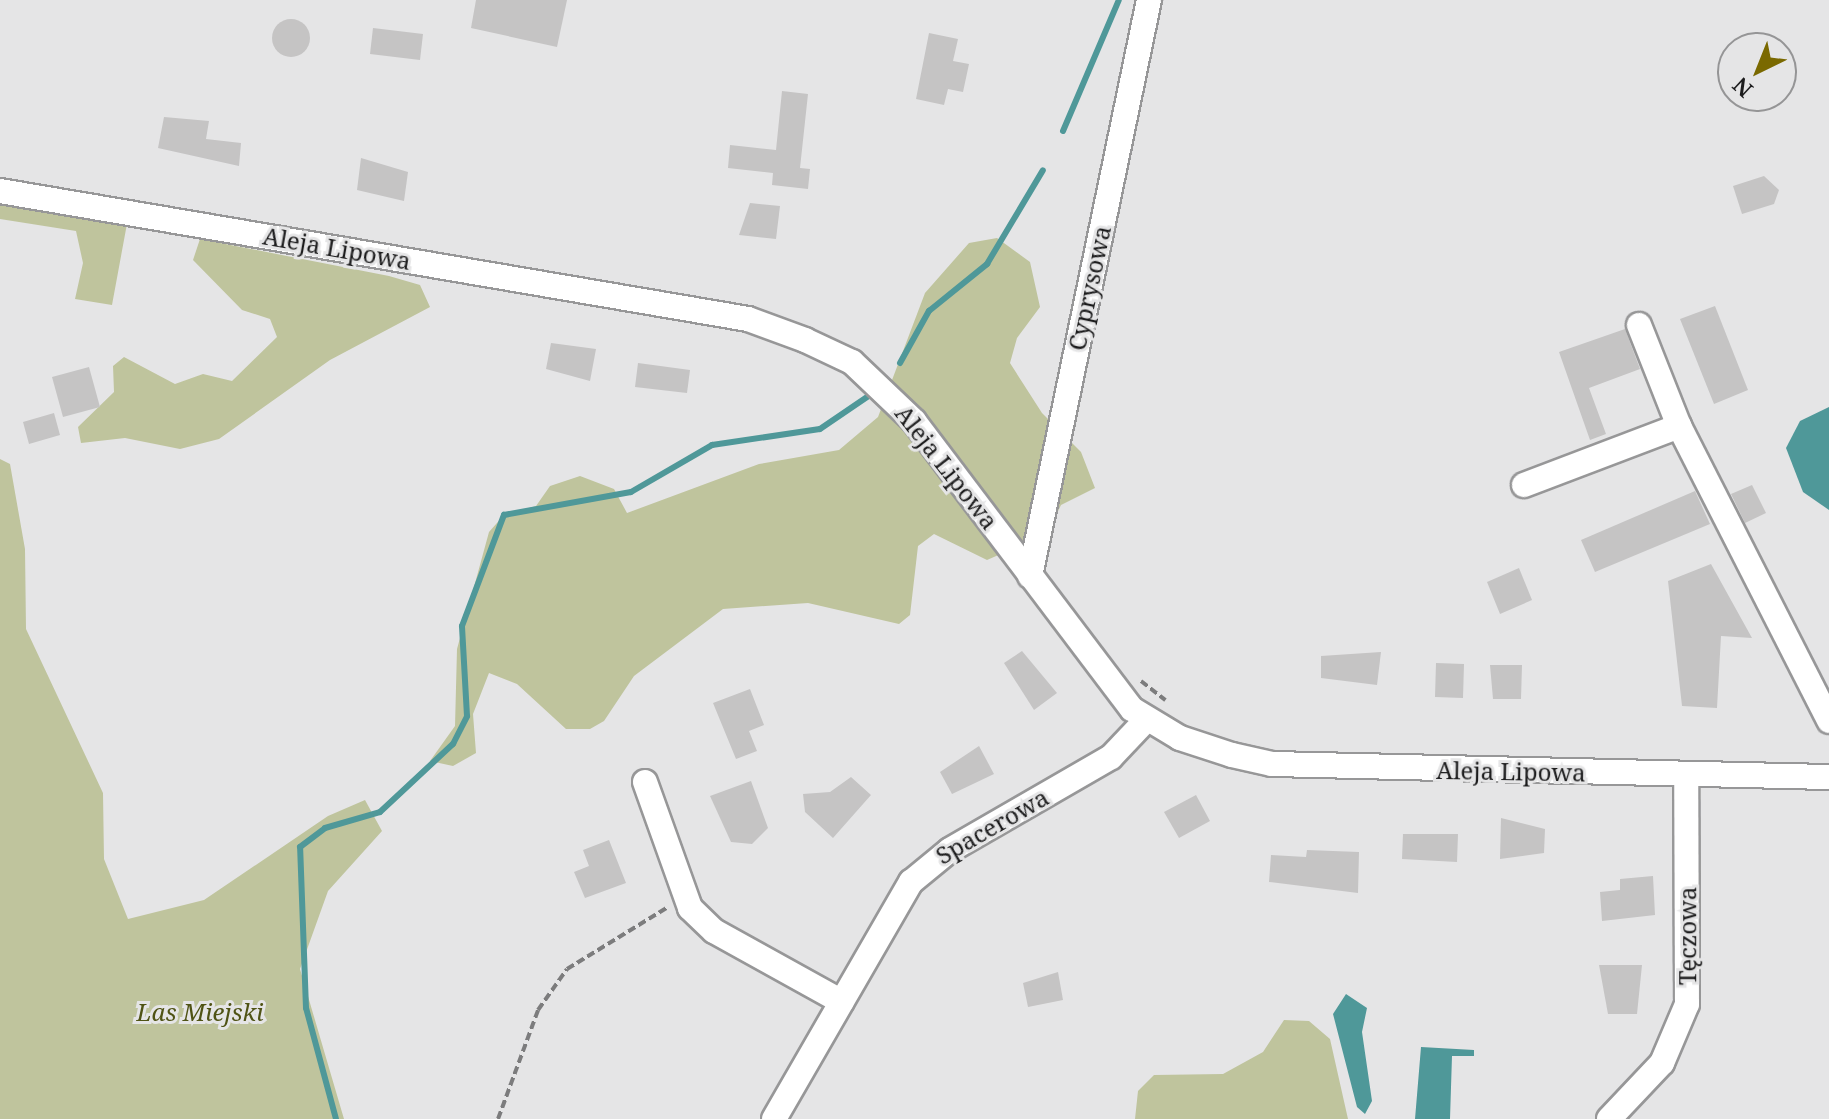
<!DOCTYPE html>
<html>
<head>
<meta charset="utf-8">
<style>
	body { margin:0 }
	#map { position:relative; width:1829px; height:1119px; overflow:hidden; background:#e5e5e6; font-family:"Noto Serif",serif }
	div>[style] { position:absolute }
	.green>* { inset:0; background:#bfc49d }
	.water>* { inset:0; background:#4f9899 }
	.stream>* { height:6px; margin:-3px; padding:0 3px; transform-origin:3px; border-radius:3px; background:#4f9899 }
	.building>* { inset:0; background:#c5c4c4 }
	.round { border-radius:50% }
	.path>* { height:4px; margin-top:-2px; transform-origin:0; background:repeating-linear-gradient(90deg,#7c7c7d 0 8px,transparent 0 12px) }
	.roads { filter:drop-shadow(2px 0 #979798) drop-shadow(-2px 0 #979798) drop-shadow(0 2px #979798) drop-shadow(0 -2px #979798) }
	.minor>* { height:24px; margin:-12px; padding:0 12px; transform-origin:12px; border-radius:12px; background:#fff }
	span { translate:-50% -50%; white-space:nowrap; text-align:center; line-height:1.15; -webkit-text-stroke:6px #e5e5e6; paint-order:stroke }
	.street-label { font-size:24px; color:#1c1c1d }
	.park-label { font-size:24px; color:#4f5315; font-style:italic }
	.north { position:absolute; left:1717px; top:32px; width:80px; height:80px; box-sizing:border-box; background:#e5e5e6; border:2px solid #959596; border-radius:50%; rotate:223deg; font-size:22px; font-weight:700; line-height:32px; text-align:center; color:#1c1c1d }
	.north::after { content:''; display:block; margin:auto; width:28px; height:36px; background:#7a6900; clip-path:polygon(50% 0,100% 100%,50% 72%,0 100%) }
</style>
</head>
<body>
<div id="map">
	<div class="green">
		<i style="clip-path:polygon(0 178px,131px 202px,112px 305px,75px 299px,83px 263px,76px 231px,0 219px)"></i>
		<i style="clip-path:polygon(997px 238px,1030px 262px,1040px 307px,1017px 338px,1010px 363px,1042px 413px,1081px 452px,1095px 488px,1061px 505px,1047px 534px,987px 560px,934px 534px,918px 546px,910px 615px,899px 624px,808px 603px,723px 609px,634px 676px,604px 721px,590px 729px,566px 729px,517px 684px,489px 673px,473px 714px,476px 753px,453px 766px,430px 761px,455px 726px,457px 649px,489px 532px,504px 515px,536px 506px,550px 486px,580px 476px,614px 489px,627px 513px,759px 464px,839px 450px,878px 417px,925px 293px,969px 243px)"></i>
		<i style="clip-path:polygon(200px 239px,389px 276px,420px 285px,430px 307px,330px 360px,219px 439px,180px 449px,125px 438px,81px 443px,78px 427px,114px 392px,113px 366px,124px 357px,175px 384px,203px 374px,232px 381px,277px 337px,270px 319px,242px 310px,193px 260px)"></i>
		<i style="clip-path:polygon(0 459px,10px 464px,25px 549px,26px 629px,103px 793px,104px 859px,128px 919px,204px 900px,328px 816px,365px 800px,382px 831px,328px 891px,300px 969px,344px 1119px,0 1119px)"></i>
		<i style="clip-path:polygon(1284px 1020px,1309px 1021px,1330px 1039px,1348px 1119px,1135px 1119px,1138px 1091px,1154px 1075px,1223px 1074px,1263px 1052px)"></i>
	</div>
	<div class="water">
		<i style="clip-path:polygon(1829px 407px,1829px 510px,1803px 492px,1786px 448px,1800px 421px)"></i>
		<i style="clip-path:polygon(1346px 994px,1367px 1008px,1362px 1032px,1372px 1101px,1365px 1114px,1357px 1107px,1333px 1014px)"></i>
		<i style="clip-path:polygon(1421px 1047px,1474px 1050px,1474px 1056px,1452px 1056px,1450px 1119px,1415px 1119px)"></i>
	</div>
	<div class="stream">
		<i style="left:1063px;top:131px;width:142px;rotate:-66.9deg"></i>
		<i style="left:900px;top:363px;width:60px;rotate:-60.9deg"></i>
		<i style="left:929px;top:311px;width:75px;rotate:-39deg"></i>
		<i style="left:987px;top:264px;width:109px;rotate:-59.2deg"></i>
		<i style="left:336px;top:1119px;width:115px;rotate:-105.1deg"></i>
		<i style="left:306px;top:1008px;width:161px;rotate:-92.1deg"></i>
		<i style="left:300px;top:847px;width:31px;rotate:-37deg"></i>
		<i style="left:325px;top:828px;width:57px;rotate:-16.2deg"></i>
		<i style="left:380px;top:812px;width:100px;rotate:-43deg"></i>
		<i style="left:453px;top:744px;width:31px;rotate:-63deg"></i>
		<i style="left:467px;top:716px;width:90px;rotate:-93.2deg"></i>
		<i style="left:462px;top:626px;width:119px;rotate:-69.3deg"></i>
		<i style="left:504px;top:515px;width:129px;rotate:-10.3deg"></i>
		<i style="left:631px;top:492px;width:94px;rotate:-30.1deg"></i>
		<i style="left:712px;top:445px;width:109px;rotate:-8.4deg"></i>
		<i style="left:820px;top:429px;width:60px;rotate:-34.2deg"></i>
	</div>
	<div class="building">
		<i style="clip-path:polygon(476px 0,567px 0,557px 47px,471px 28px)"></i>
		<i class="round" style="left:272px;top:19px;width:38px;height:38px"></i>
		<i style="clip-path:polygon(373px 28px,423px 34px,420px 60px,370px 54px)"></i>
		<i style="clip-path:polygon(929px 33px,958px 39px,953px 61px,969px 64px,963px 92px,948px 89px,944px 105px,916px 99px)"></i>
		<i style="clip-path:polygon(782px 91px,808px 94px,800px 168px,810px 169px,808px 189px,772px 185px,773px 173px,728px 168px,730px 145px,776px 150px)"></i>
		<i style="clip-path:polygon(164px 117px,209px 121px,206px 139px,241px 143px,239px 166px,158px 148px)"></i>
		<i style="clip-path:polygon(361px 158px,408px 172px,404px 201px,357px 190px)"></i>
		<i style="clip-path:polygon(1764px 176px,1779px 190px,1774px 204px,1742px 214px,1733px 186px)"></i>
		<i style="clip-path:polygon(750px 203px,780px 206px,776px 239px,739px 235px)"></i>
		<i style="clip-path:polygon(1715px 306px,1748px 390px,1714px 404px,1680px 319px)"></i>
		<i style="clip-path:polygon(1625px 329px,1640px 369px,1589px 388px,1606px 434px,1590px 440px,1559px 352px)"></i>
		<i style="clip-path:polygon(551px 343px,596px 349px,590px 381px,546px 369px)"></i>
		<i style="clip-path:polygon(638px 363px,690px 370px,687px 393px,635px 387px)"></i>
		<i style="clip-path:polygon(89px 367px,100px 407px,63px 417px,52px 377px)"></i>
		<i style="clip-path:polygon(54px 413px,60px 435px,29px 444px,23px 422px)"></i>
		<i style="clip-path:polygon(1752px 485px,1766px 513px,1745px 523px,1731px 494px)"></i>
		<i style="clip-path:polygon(1695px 491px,1710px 524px,1595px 572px,1581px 540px)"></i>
		<i style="clip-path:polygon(1711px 564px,1752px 638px,1721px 636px,1717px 708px,1682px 706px,1668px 581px)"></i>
		<i style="clip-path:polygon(1519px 568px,1532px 600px,1500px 614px,1487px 582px)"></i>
		<i style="clip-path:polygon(1022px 651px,1057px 693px,1034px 710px,1004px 663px)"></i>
		<i style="clip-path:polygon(1381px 652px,1377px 685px,1321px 678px,1321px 656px)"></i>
		<i style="clip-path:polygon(1436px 663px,1464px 664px,1463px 698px,1435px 697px)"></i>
		<i style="clip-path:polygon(1490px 665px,1522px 665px,1521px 699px,1493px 699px)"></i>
		<i style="clip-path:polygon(750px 689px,764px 725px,749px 731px,757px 751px,736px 759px,713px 703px)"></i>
		<i style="clip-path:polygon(979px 746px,994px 774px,952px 794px,940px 772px)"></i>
		<i style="clip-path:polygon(851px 777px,871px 795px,833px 838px,805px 812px,803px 794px,830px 792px)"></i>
		<i style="clip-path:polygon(751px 781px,768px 828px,752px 844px,731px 842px,710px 796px)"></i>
		<i style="clip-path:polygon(1196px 795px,1210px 821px,1179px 838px,1164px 812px)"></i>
		<i style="clip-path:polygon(1501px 818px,1545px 829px,1544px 853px,1500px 859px)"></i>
		<i style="clip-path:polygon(1403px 834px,1458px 834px,1457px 862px,1402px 859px)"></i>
		<i style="clip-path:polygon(609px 840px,626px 883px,585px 898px,574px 872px,589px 866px,583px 850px)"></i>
		<i style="clip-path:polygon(1307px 850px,1359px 852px,1358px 893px,1269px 882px,1271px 855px,1306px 857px)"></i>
		<i style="clip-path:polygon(1653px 876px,1655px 915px,1602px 921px,1600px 892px,1620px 890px,1620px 879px)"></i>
		<i style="clip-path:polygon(1599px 965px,1642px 965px,1637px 1014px,1608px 1014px)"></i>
		<i style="clip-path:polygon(1058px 972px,1063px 1000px,1028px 1007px,1023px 983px)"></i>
	</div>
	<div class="path">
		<i style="left:1141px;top:681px;width:31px;rotate:38deg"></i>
		<i style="left:498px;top:1119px;width:116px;rotate:-69.8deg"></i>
		<i style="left:538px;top:1010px;width:50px;rotate:-54.7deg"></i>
		<i style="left:567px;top:969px;width:119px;rotate:-31.5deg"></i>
	</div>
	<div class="roads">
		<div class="minor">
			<i style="left:0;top:191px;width:759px;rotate:9.71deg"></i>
			<i style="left:748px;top:319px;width:61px;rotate:20.2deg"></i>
			<i style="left:805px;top:340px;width:52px;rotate:25.1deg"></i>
			<i style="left:852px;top:362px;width:86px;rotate:43.6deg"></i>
			<i style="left:914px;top:421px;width:361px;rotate:52.9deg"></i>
			<i style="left:1132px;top:709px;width:56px;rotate:31.1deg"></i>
			<i style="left:1180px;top:738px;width:55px;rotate:18.1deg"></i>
			<i style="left:1232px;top:755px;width:41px;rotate:12.7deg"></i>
			<i style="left:1272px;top:764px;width:557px;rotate:1.34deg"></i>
			<i style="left:1639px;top:325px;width:109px;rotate:68.4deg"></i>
			<i style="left:1679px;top:426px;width:331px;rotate:63deg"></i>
			<i style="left:1524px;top:485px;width:166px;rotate:-20.8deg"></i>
			<i style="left:1030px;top:576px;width:588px;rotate:-78.33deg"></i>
			<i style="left:645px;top:782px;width:134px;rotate:70.3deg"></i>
			<i style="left:690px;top:908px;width:33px;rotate:44deg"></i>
			<i style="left:714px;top:931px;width:146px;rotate:29deg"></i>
			<i style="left:774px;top:1119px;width:274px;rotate:-60deg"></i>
			<i style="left:911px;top:882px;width:50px;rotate:-39.4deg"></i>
			<i style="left:950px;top:850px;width:186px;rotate:-30deg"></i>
			<i style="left:1111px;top:757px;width:52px;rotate:-46.5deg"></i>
			<i style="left:1609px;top:1119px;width:77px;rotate:-46.6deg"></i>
			<i style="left:1662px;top:1063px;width:64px;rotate:-67deg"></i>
			<i style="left:1687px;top:1004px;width:230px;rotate:-90.2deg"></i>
		</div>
	</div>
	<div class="street-label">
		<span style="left:337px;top:248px;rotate:10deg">Aleja Lipowa</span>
		<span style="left:1089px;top:288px;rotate:-78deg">Cyprysowa</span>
		<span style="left:947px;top:467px;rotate:52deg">Aleja Lipowa</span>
		<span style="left:1511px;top:771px;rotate:1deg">Aleja Lipowa</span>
		<span style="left:992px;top:826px;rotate:-30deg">Spacerowa</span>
		<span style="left:1687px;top:936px;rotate:-90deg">Tęczowa</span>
	</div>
	<div class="park-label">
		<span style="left:200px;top:1012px">Las Miejski</span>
	</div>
	<div class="north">N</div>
</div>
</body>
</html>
